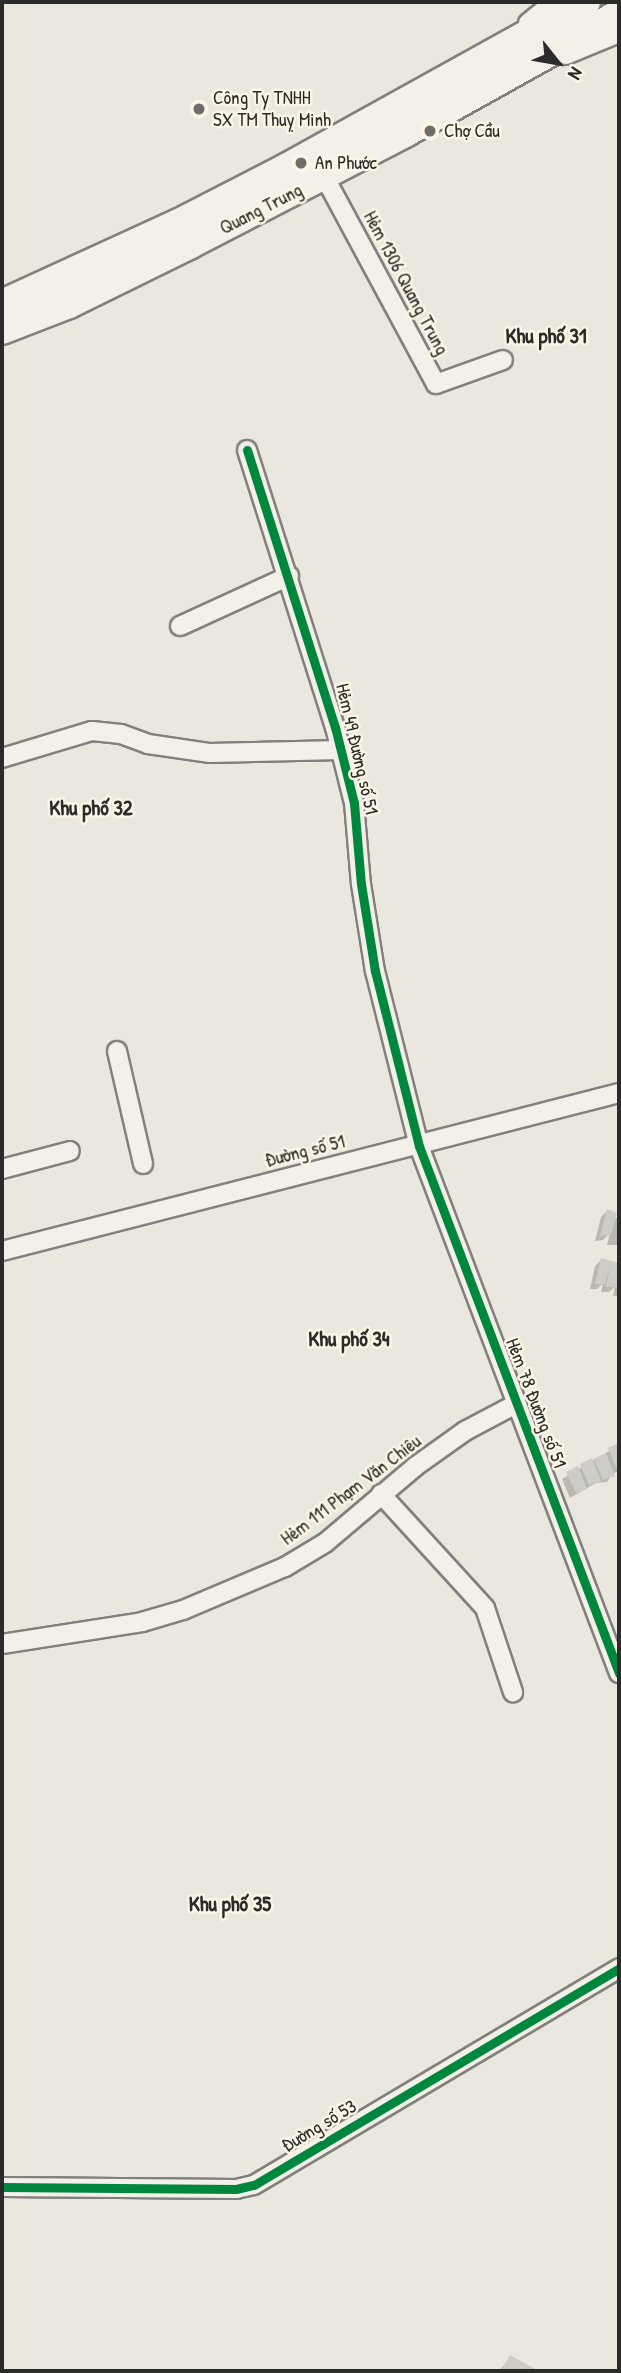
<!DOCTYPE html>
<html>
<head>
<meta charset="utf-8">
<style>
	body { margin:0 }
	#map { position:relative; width:621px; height:2373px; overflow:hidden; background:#eae7df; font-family:"Patrick Hand",sans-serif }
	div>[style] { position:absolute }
	.shadow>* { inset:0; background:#0003 }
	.building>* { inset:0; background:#ceccc6 }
	.roads { filter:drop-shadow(2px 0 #81807c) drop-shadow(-2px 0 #81807c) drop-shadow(0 2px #81807c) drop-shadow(0 -2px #81807c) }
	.street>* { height:18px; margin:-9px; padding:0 9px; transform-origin:9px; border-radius:9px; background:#f3f0ea }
	.primary>* { height:28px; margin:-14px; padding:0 14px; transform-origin:14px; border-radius:14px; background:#f3f0ea }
	.cycleway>* { height:9px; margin:-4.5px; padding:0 4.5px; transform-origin:4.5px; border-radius:4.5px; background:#00873e }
	.dots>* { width:19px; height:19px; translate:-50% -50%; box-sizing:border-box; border:4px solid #fcf5e5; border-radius:50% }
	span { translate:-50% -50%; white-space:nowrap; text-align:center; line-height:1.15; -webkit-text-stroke:5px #fcf5e5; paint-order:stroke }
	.poi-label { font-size:19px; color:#2b2b2b }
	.left { translate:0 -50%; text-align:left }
	.street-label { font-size:19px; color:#2b2b2b }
	.neighbourhood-label { font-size:21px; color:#2b2b2b; font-weight:700 }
	.frame { position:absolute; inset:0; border:4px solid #2b2b2b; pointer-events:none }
	.north { position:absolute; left:523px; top:28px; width:70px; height:70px; -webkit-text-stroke:5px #fcf5e5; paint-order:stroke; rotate:121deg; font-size:19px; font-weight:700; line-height:28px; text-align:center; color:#2b2b2b }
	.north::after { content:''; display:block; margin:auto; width:24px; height:32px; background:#2b2b2b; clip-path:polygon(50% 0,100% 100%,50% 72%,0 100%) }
</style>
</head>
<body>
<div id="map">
	<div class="shadow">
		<i style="clip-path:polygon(607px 1211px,613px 1221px,619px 1216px,619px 1249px,619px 1245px,607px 1245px,610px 1233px,603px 1240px,595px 1241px,601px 1217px)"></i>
		<i style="clip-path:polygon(601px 1260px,619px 1266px,619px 1296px,613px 1296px,615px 1286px,609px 1292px,601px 1292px,603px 1283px,597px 1289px,590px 1289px,595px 1266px)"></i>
		<i style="clip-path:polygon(619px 1445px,619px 1471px,612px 1474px,607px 1482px,596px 1483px,570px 1498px,562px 1479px)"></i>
		<i style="clip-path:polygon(510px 2358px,536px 2371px,499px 2371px)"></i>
	</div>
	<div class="building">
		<i style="clip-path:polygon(607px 1209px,617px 1213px,611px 1235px,600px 1236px)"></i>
		<i style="clip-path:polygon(601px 1258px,619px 1263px,617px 1287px,606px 1287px,610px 1266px,605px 1284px,595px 1284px)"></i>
		<i style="clip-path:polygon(619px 1443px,619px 1474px,608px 1448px)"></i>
		<i style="clip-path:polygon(606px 1453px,615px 1476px,603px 1480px,594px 1459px)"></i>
		<i style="clip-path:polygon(592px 1458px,601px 1481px,589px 1485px,580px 1464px)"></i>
		<i style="clip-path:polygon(578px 1466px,587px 1489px,576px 1493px,566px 1472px)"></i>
		<i style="clip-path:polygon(510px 2355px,539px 2371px,501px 2371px)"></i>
	</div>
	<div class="roads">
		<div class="street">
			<i style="left:528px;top:23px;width:33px;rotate:-39deg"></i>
			<i style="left:566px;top:55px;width:57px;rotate:-22.5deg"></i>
			<i style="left:324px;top:176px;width:236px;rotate:61.7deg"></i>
			<i style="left:436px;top:384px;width:71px;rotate:-19.7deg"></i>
			<i style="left:247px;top:450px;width:291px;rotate:72.4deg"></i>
			<i style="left:335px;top:727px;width:78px;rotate:76deg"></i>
			<i style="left:354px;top:803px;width:81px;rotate:85.1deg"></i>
			<i style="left:361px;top:884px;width:88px;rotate:80.9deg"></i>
			<i style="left:375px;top:971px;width:180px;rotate:75.9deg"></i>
			<i style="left:419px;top:1146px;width:564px;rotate:69.22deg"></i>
			<i style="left:180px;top:626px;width:120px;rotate:-24.6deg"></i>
			<i style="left:2px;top:758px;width:94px;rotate:-16.7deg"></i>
			<i style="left:92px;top:731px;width:29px;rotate:6deg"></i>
			<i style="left:121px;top:734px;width:29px;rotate:20deg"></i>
			<i style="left:148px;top:744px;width:63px;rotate:8.3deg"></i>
			<i style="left:210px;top:753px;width:131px;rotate:-1.3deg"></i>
			<i style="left:117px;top:1051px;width:116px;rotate:77deg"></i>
			<i style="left:2px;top:1169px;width:70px;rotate:-14.8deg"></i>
			<i style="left:2px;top:1251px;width:637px;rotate:-14.36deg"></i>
			<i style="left:381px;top:1494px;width:154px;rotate:47.6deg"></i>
			<i style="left:485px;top:1608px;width:89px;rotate:71.6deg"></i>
			<i style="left:2px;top:1644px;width:142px;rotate:-8.9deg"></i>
			<i style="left:142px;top:1622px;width:43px;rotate:-16.3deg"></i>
			<i style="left:183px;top:1610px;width:111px;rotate:-22.9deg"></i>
			<i style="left:285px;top:1567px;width:47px;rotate:-31deg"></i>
			<i style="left:325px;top:1543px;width:119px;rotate:-40.2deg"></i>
			<i style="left:416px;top:1466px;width:60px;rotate:-35.5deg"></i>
			<i style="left:465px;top:1431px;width:58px;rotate:-27.9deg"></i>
			<i style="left:2px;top:2187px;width:234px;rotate:0.5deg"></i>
			<i style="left:236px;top:2189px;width:18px;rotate:-13deg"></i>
			<i style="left:254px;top:2185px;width:425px;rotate:-30.7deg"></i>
		</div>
		<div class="primary">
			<i style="left:2px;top:304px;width:195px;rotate:-24.6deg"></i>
			<i style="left:179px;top:223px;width:120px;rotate:-27.2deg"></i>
			<i style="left:286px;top:168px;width:343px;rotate:-29deg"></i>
			<i style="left:2px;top:330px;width:72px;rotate:-21.2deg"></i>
			<i style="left:69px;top:304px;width:134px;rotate:-26.2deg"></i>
			<i style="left:189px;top:245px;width:243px;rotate:-27.4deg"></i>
			<i style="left:405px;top:133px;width:245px;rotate:-29.1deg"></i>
		</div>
	</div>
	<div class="cycleway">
		<i style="left:247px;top:450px;width:291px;rotate:72.4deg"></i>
		<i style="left:335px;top:727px;width:78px;rotate:76deg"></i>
		<i style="left:354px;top:803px;width:81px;rotate:85.1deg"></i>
		<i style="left:361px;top:884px;width:88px;rotate:80.9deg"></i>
		<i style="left:375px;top:971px;width:180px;rotate:75.9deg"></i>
		<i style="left:419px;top:1146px;width:564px;rotate:69.22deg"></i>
		<i style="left:2px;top:2187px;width:234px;rotate:0.5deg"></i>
		<i style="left:236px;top:2189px;width:18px;rotate:-13deg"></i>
		<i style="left:254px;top:2185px;width:425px;rotate:-30.7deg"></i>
	</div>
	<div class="dots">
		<i style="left:199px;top:109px;background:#6e6d6a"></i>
		<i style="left:430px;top:131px;background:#6e6d6a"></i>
		<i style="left:301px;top:163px;background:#6e6d6a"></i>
	</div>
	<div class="poi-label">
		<span class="left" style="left:213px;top:109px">Công Ty TNHH<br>SX TM Thuỵ Minh</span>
		<span class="left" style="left:444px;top:131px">Chợ Cầu</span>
		<span class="left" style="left:315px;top:163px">An Phước</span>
	</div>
	<div class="street-label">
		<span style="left:261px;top:209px;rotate:-27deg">Quang Trung</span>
		<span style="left:406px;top:283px;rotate:62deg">Hẻm 1306 Quang Trung</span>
		<span style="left:357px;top:749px;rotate:77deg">Hẻm 49 Đường số 51</span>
		<span style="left:305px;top:1151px;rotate:-14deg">Đường số 51</span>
		<span style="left:536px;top:1403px;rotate:69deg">Hẻm 78 Đường số 51</span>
		<span style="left:351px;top:1490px;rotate:-37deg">Hẻm 111 Phạm Văn Chiêu</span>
		<span style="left:319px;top:2126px;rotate:-31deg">Đường số 53</span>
	</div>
	<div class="neighbourhood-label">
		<span style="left:546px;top:336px">Khu phố 31</span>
		<span style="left:91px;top:808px">Khu phố 32</span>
		<span style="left:349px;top:1339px">Khu phố 34</span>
		<span style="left:230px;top:1904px">Khu phố 35</span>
	</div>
	<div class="frame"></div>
	<div class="north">N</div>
</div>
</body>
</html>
